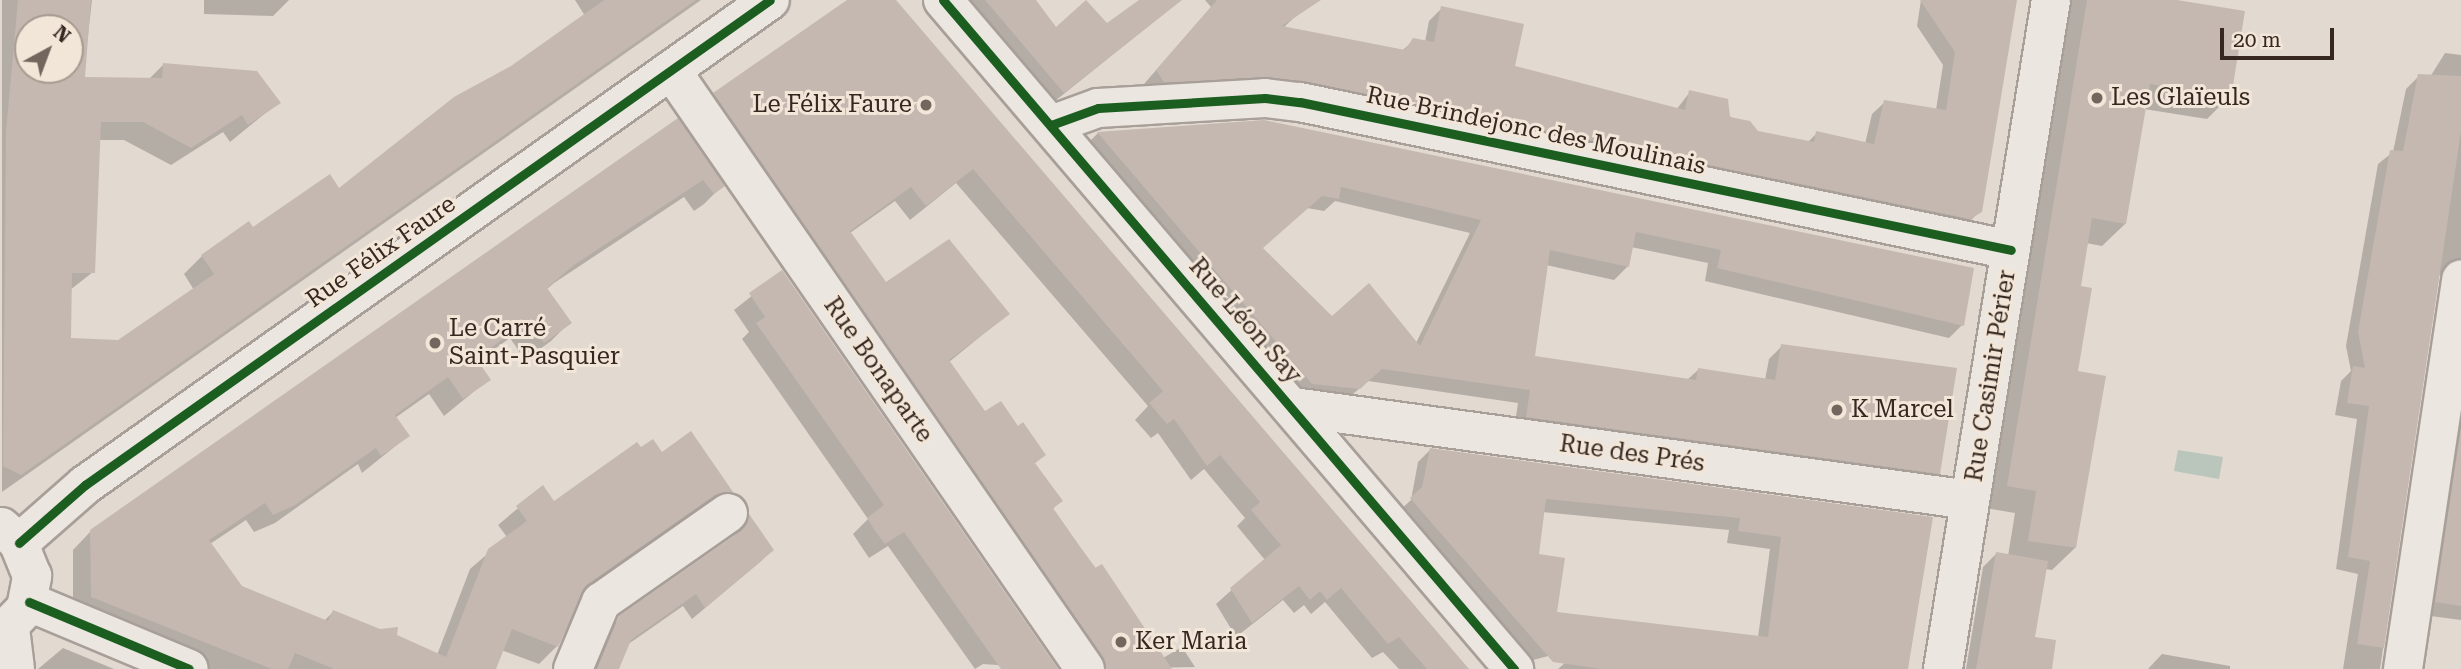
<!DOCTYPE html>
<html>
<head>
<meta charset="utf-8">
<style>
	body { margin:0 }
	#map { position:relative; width:2461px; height:669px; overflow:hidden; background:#e2d9d0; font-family:"Roboto Serif",serif }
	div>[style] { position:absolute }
	.water>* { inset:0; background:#bac6bc }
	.shadow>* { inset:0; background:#0003 }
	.building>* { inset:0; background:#c5b8b1 }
	.roads { filter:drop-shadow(2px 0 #a89f99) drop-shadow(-2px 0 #a89f99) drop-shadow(0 2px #a89f99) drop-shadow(0 -2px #a89f99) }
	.minor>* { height:38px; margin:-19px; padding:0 19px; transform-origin:19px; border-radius:19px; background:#ebe6e0 }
	.cycleway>* { height:9px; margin:-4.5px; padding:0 4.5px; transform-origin:4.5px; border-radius:4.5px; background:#1b5e20 }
	.dots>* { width:19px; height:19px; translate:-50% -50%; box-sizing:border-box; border:4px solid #f2e6d8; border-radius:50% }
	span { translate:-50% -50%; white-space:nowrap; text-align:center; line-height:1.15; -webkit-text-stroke:6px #f2e6d8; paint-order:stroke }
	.poi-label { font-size:24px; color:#362821 }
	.left { translate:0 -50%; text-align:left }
	.right { translate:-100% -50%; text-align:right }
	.street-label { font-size:24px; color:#362821 }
	.north { position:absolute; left:14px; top:14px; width:70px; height:70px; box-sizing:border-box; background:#f2e6d8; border:2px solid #a79a8f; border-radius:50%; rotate:41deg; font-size:19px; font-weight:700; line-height:28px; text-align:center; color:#362821 }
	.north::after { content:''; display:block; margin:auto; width:24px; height:32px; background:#72665e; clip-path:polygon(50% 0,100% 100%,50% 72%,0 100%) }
	.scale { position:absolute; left:2220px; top:28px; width:114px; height:32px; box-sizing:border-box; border:4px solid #362821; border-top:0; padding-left:9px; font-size:21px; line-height:24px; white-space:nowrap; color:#362821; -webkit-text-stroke:5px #f2e6d8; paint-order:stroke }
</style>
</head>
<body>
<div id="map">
	<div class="water">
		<i style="clip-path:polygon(2178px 450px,2223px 457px,2219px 479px,2174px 471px)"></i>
	</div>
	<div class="shadow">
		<i style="clip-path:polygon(evenodd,2px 0,92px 0,83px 79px,148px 80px,163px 65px,279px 102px,230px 142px,223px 132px,171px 165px,124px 140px,98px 140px,93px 272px,70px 290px,69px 340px,118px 342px,194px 290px,184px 274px,202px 256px,339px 191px,585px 16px,575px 0,701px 0,2px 492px,2px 0,28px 28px,70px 28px,70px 70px,28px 70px,28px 28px)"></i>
		<i style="clip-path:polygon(204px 0,289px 0,273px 16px,204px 14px)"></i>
		<i style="clip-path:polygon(849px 0,894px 0,1466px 669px,1399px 669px,1383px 652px,1372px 658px,1325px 602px,1311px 614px,1304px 605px,1294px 613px,1283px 600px,1236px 637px,1216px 604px,1265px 560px,1237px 526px,1245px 518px,1204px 469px,1191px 480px,1158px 433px,1151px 438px,1135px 420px,1148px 406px,956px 183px,910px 220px,895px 201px,850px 233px,886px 284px,1008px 314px,949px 362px,984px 414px,1017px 429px,1044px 455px,1034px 464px,1060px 501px,1052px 510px,1163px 658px,1182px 647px,1195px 667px,1086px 669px,699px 109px)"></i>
		<i style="clip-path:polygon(961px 0,1034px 0,1055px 30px,1106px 25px,1142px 0,1181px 0,1050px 105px)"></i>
		<i style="clip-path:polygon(1205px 0,1313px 0,1283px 28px,1403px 50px,1414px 40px,1425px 42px,1429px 21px,1442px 8px,1513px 68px,1676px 110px,1690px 92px,1757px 133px,1807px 143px,1817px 133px,1865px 144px,1872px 114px,1885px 102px,1936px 110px,1943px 65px,1917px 26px,1921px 0,2015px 0,1980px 211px,1967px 224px,1151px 94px,1144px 84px,1211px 7px)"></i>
		<i style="clip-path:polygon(2070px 0,2166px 0,2229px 97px,2207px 119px,2144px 109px,2125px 224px,2102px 246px,2086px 243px,2079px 287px,2075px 548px,2052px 570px,2045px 569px,2033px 638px,2050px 669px,1966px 669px,1983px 567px,1996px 554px,2008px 556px,2015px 513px,1985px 508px)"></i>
		<i style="clip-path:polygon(2445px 53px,2461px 55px,2461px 274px,2438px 275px,2380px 669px,2343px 669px,2358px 574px,2336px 569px,2357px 419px,2335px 415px,2341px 381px,2351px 371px,2346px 346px,2378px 164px,2393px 152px,2406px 89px,2419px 76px,2430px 77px)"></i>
		<i style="clip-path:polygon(677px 121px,722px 186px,704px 204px,694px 211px,684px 197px,554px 283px,546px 290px,569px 323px,551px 341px,525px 360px,510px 338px,476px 362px,488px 380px,444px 416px,429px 394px,395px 418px,408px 436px,362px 473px,358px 464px,275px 523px,254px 532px,246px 520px,210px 544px,241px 588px,324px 621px,333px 612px,437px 655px,470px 569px,507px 537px,498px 525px,542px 488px,553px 504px,640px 450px,731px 492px,713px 510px,695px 513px,583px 592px,557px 646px,539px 664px,501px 650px,494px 669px,209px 669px,73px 615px,73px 550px,91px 531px)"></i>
		<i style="clip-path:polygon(evenodd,1264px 122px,1972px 269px,1962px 325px,1949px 338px,1705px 281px,1708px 263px,1631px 247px,1628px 266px,1614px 280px,1546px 265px,1533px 357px,1687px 380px,1698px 370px,1765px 380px,1769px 359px,1782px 346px,1939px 473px,1925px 486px,1514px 430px,1518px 403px,1368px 381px,1345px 401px,1299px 396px,1085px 146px,1098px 133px,1264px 122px,1335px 201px,1470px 233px,1416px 343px,1331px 318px,1261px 248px,1307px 208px,1324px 211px,1335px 201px)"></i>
		<i style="clip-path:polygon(782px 272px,1056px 669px,983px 664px,975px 669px,888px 546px,869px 558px,853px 534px,868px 519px,742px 339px,749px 332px,734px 310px)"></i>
		<i style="clip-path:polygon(2461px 360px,2461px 620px,2423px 615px)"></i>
		<i style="clip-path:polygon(evenodd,1430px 450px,1931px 519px,1906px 669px,1558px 669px,1583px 647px,1529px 661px,1399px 511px,1411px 500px,1418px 462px,1430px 450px,1542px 512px,1729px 530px,1727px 543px,1770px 549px,1758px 637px,1555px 613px,1537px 556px,1542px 512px)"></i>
		<i style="clip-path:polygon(749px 517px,772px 550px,760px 562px,692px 619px,683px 606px,627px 645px,617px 669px,591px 669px,607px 631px,620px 618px,732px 539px)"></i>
		<i style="clip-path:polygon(63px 648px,114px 669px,38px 669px)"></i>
		<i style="clip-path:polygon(2162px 654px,2230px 666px,2230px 669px,2148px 669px)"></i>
	</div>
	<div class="building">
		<i style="clip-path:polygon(evenodd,18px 0,91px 0,85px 77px,162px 78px,163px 63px,257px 71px,281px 103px,248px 125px,242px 115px,191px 148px,143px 122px,101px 122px,95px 273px,72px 273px,71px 338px,118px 340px,214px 274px,201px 255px,249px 221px,253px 227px,330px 174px,339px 188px,454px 97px,511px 66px,604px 0,696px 0,21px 475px,3px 466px,6px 132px,18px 0,28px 28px,70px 28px,70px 70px,28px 70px,28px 28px)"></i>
		<i style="clip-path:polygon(847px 0,896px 0,1469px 669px,1427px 669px,1399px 637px,1388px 644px,1341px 588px,1327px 600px,1320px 591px,1310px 600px,1299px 586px,1252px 623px,1230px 588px,1281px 545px,1251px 510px,1260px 502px,1220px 455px,1207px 466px,1174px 419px,1167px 424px,1149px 403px,1163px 391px,973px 169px,926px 206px,911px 187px,850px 231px,886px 282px,949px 239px,1010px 314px,949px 360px,985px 411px,1001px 401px,1018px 426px,1023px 422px,1046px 455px,1035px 463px,1063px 501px,1053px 508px,1095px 568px,1102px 564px,1172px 669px,1107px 669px,713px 93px)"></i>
		<i style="clip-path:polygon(985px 0,1036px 0,1056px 27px,1086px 0,1107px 23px,1139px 0,1182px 0,1064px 93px)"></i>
		<i style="clip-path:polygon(1217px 0,1321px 0,1282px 26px,1405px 50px,1413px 38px,1434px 42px,1441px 6px,1524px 24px,1515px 66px,1685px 110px,1689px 90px,1728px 99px,1730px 117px,1750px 121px,1758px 131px,1814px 142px,1816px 131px,1874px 144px,1884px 100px,1946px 110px,1955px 52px,1920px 0,2017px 0,1982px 212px,1970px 219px,1304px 81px,1164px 82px,1156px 70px)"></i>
		<i style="clip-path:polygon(2087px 0,2177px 0,2245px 11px,2231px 98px,2150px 84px,2126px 224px,2092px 218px,2081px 286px,2092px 288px,2078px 371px,2106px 376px,2076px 548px,2028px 541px,2036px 491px,2007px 486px)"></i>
		<i style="clip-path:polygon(2418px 74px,2461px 76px,2461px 131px,2384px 648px,2357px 644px,2370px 561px,2348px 557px,2369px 406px,2347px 403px,2353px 366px,2365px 368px,2358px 332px,2390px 150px,2403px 151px)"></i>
		<i style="clip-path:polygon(678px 118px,725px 186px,714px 194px,703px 180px,574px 265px,547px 288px,572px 323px,544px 343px,529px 321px,476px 358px,491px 380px,463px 399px,448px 377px,395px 415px,410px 436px,381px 456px,376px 448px,295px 505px,273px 515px,265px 503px,209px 540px,242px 586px,328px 621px,333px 610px,380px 629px,398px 627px,397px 635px,446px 657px,488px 549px,527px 521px,516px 506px,543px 485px,554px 501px,637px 442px,641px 447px,653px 439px,662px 452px,691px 431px,733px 492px,715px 495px,588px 584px,558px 647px,512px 629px,496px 669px,334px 669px,295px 653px,288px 669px,272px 669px,91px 597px,90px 530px)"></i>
		<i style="clip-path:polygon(evenodd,1264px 120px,1974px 268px,1964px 326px,1717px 268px,1721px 250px,1636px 232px,1629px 267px,1550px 250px,1535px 356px,1696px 380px,1698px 368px,1775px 380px,1781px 344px,1957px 368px,1940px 474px,1526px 417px,1530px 390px,1382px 369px,1360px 389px,1312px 384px,1097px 132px,1264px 120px,1341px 187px,1481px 220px,1420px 346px,1369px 283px,1332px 316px,1263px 248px,1322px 196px,1339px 199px,1341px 187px)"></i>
		<i style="clip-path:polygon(782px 270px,1058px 669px,1001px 669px,904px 532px,885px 544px,875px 531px,867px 518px,884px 505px,756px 323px,765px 317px,749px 293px)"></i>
		<i style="clip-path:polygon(2461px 428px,2461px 606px,2435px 602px)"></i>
		<i style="clip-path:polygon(evenodd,1430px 448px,1933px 517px,1908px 669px,1602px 669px,1553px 662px,1410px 498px,1422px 487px,1430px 448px,1546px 499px,1740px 518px,1738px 531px,1781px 537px,1768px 637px,1557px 612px,1565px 558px,1539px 554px,1546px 499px)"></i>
		<i style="clip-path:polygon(749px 514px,774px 550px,705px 608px,696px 594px,631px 640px,619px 669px,597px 669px,619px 616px,741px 531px)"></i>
		<i style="clip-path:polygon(1996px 552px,2048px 561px,2035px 637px,2056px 640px,2052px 669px,1976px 669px)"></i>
	</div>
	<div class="roads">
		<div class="minor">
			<i style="left:943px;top:0;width:880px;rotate:49.52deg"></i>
			<i style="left:671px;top:70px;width:728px;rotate:55.35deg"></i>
			<i style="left:1051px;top:125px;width:50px;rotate:-19.9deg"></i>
			<i style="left:1098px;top:108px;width:167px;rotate:-3.4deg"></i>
			<i style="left:1265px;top:98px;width:35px;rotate:7deg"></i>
			<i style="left:1300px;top:102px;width:726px;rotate:11.76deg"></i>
			<i style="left:1293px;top:407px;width:683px;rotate:7.82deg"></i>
			<i style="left:19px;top:543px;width:88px;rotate:-41.3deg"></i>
			<i style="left:85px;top:485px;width:839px;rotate:-35.3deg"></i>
			<i style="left:29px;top:602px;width:173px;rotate:22.7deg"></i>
			<i style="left:10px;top:628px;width:41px;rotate:83deg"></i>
			<i style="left:0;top:635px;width:37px;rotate:-46deg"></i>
			<i style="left:26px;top:608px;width:33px;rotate:-79deg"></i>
			<i style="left:32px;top:576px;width:35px;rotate:-112deg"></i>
			<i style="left:19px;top:543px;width:24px;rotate:-138deg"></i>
			<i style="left:573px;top:669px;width:73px;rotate:-67.3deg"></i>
			<i style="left:601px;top:602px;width:155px;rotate:-35deg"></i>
			<i style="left:1943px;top:669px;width:678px;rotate:-80.83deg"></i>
			<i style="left:2403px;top:669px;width:394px;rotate:-81.5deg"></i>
		</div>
	</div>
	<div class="cycleway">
		<i style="left:943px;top:0;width:880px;rotate:49.52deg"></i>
		<i style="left:1051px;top:125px;width:50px;rotate:-19.9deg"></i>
		<i style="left:1098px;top:108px;width:167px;rotate:-3.4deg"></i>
		<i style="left:1265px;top:98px;width:35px;rotate:7deg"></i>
		<i style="left:1300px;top:102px;width:726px;rotate:11.76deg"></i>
		<i style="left:19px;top:543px;width:88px;rotate:-41.3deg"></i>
		<i style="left:85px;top:485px;width:839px;rotate:-35.3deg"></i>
		<i style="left:29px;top:602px;width:173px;rotate:22.7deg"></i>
	</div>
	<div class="dots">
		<i style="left:2097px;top:98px;background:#72665e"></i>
		<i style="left:926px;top:105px;background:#72665e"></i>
		<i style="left:435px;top:343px;background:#72665e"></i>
		<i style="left:1837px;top:410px;background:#72665e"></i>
		<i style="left:1121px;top:642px;background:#72665e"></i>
	</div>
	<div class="poi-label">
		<span class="left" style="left:2111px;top:98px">Les Glaïeuls</span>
		<span class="right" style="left:912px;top:105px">Le Félix Faure</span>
		<span class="left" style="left:449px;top:343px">Le Carré<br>Saint-Pasquier</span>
		<span class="left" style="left:1851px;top:410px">K Marcel</span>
		<span class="left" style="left:1135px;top:642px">Ker Maria</span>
	</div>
	<div class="street-label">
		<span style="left:1536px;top:131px;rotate:12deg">Rue Brindejonc des Moulinais</span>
		<span style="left:381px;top:252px;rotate:-35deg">Rue Félix Faure</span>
		<span style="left:1245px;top:321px;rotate:49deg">Rue Léon Say</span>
		<span style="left:878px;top:370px;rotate:55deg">Rue Bonaparte</span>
		<span style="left:1991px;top:376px;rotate:-81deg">Rue Casimir Périer</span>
		<span style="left:1632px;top:454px;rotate:8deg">Rue des Prés</span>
	</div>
	<div class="north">N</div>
	<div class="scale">20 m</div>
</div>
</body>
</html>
